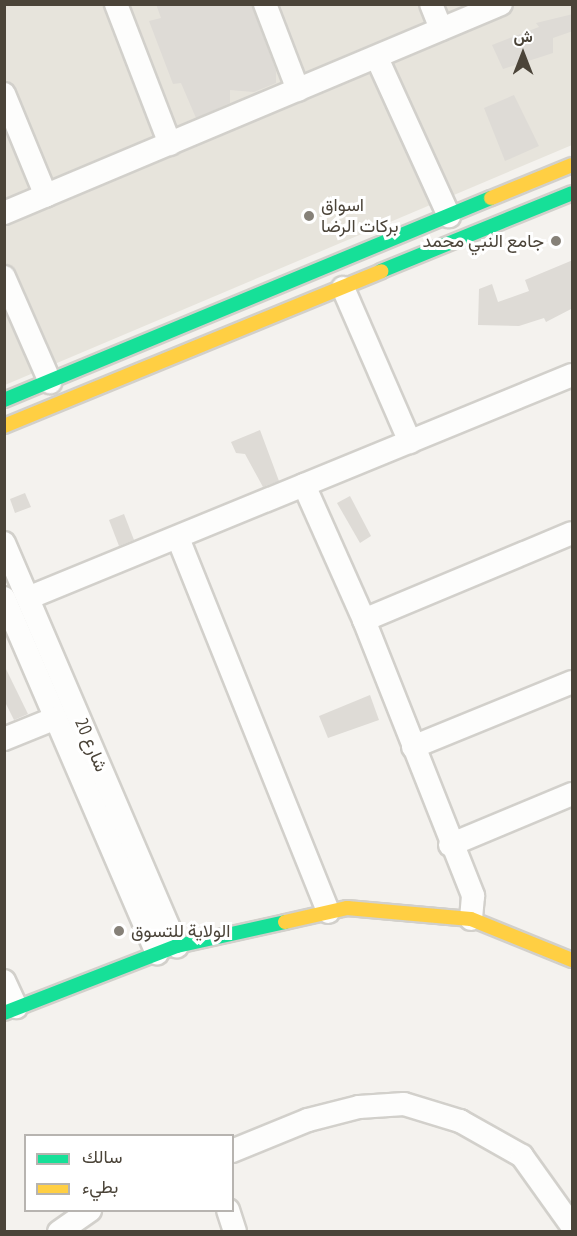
<!DOCTYPE html>
<html>
<head>
<meta charset="utf-8">
<style>
	body { margin:0 }
	#map { position:relative; width:577px; height:1236px; overflow:hidden; background:#f4f2ee; font-family:"PT Sans Narrow",Vazirmatn,sans-serif }
	div>[style] { position:absolute }
	.residential>* { inset:0; background:#e7e4dc }
	.building>* { inset:0; background:#dedbd6 }
	.roads { filter:drop-shadow(2px 0 #d2d0cb) drop-shadow(-2px 0 #d2d0cb) drop-shadow(0 2px #d2d0cb) drop-shadow(0 -2px #d2d0cb) }
	.street>* { height:22px; margin:-11px; padding:0 11px; transform-origin:11px; border-radius:11px; background:#fdfdfc }
	.fast>* { height:14px; margin:-7px; padding:0 7px; transform-origin:7px; border-radius:7px; background:#16e098 }
	.slow>* { height:14px; margin:-7px; padding:0 7px; transform-origin:7px; border-radius:7px; background:#ffcf43 }
	.dots>* { width:16px; height:16px; translate:-50% -50%; box-sizing:border-box; border:3px solid #fff; border-radius:50% }
	span { translate:-50% -50%; white-space:nowrap; text-align:center; line-height:1.15; -webkit-text-stroke:6px #fff; paint-order:stroke }
	.poi-label { font-size:18px; color:#4b4439 }
	.left { translate:0 -50%; text-align:left }
	.right { translate:-100% -50%; text-align:right }
	.street-label { font-size:18px; color:#4b4439 }
	.frame { position:absolute; inset:0; border:6px solid #4b4439; pointer-events:none }
	.legend { position:absolute; left:24px; top:1134px; width:210px; height:78px; box-sizing:border-box; background:#fff; border:2px solid #b7b4b0; margin:0; padding:8px 10px; list-style:none; font-size:18px; color:#4b4439 }
	.legend li { display:flex; align-items:center; gap:12px; height:30px }
	.legend b { width:30px; border:2px solid #b7b4b0 }
	.north { position:absolute; left:493px; top:24px; width:60px; height:60px; -webkit-text-stroke:4px #fff; paint-order:stroke; rotate:0deg; font-size:16px; font-weight:700; line-height:24px; text-align:center; color:#4b4439 }
	.north::after { content:''; display:block; margin:auto; width:21px; height:27px; background:#4b4439; clip-path:polygon(50% 0,100% 100%,50% 72%,0 100%) }
</style>
</head>
<body>
<div id="map">
	<div class="residential">
		<i style="clip-path:polygon(5px 5px,572px 5px,572px 145px,5px 385px)"></i>
	</div>
	<div class="building">
		<i style="clip-path:polygon(156px 4px,252px 4px,276px 71px,276px 83px,254px 92px,230px 90px,230px 103px,196px 118px,181px 83px,173px 84px,149px 21px,161px 18px)"></i>
		<i style="clip-path:polygon(573px 14px,573px 31px,553px 38px,553px 53px,503px 69px,492px 45px,539px 27px,536px 23px)"></i>
		<i style="clip-path:polygon(514px 95px,539px 146px,505px 161px,484px 108px)"></i>
		<i style="clip-path:polygon(573px 260px,573px 308px,546px 322px,544px 318px,519px 326px,478px 325px,479px 289px,492px 284px,498px 302px,529px 291px,525px 280px)"></i>
		<i style="clip-path:polygon(260px 430px,279px 481px,263px 487px,245px 454px,236px 453px,231px 442px)"></i>
		<i style="clip-path:polygon(25px 493px,31px 507px,15px 513px,10px 499px)"></i>
		<i style="clip-path:polygon(350px 496px,371px 536px,360px 543px,337px 503px)"></i>
		<i style="clip-path:polygon(124px 514px,134px 540px,119px 546px,109px 520px)"></i>
		<i style="clip-path:polygon(4px 665px,28px 714px,14px 720px,4px 700px)"></i>
		<i style="clip-path:polygon(370px 695px,379px 720px,328px 738px,319px 716px)"></i>
	</div>
	<div class="roads">
		<div class="street">
			<i style="left:116px;top:4px;width:150px;rotate:68.9deg"></i>
			<i style="left:265px;top:4px;width:92px;rotate:69deg"></i>
			<i style="left:431px;top:4px;width:27px;rotate:68deg"></i>
			<i style="left:377px;top:58px;width:174px;rotate:65.5deg"></i>
			<i style="left:4px;top:94px;width:110px;rotate:67.6deg"></i>
			<i style="left:4px;top:213px;width:539px;rotate:-22.81deg"></i>
			<i style="left:4px;top:277px;width:115px;rotate:66.3deg"></i>
			<i style="left:343px;top:288px;width:168px;rotate:66.5deg"></i>
			<i style="left:304px;top:485px;width:148px;rotate:66deg"></i>
			<i style="left:364px;top:620px;width:297px;rotate:68.4deg"></i>
			<i style="left:473px;top:896px;width:23px;rotate:95deg"></i>
			<i style="left:178px;top:538px;width:403px;rotate:68.1deg"></i>
			<i style="left:4px;top:543px;width:439px;rotate:66.8deg"></i>
			<i style="left:4px;top:598px;width:387px;rotate:66.7deg"></i>
			<i style="left:28px;top:598px;width:588px;rotate:-22.29deg"></i>
			<i style="left:364px;top:620px;width:225px;rotate:-22.7deg"></i>
			<i style="left:4px;top:739px;width:56px;rotate:-22deg"></i>
			<i style="left:413px;top:747px;width:172px;rotate:-22.2deg"></i>
			<i style="left:450px;top:845px;width:132px;rotate:-22.7deg"></i>
			<i style="left:4px;top:981px;width:29px;rotate:65deg"></i>
			<i style="left:232px;top:1151px;width:82px;rotate:-22.2deg"></i>
			<i style="left:308px;top:1120px;width:53px;rotate:-14.3deg"></i>
			<i style="left:359px;top:1107px;width:45px;rotate:-3.8deg"></i>
			<i style="left:404px;top:1104px;width:59px;rotate:16.9deg"></i>
			<i style="left:460px;top:1121px;width:71px;rotate:29.4deg"></i>
			<i style="left:522px;top:1156px;width:86px;rotate:54.5deg"></i>
			<i style="left:228px;top:1210px;width:23px;rotate:72deg"></i>
			<i style="left:59px;top:1232px;width:38px;rotate:-35deg"></i>
		</div>
		<div class="fast">
			<i style="left:381px;top:271px;width:206px;rotate:-22.2deg"></i>
			<i style="left:4px;top:400px;width:527px;rotate:-22.53deg"></i>
			<i style="left:4px;top:1013px;width:186px;rotate:-21.2deg"></i>
			<i style="left:177px;top:946px;width:111px;rotate:-12.5deg"></i>
		</div>
		<div class="slow">
			<i style="left:491px;top:198px;width:87px;rotate:-22.2deg"></i>
			<i style="left:4px;top:426px;width:408px;rotate:-22.3deg"></i>
			<i style="left:285px;top:922px;width:64px;rotate:-12.7deg"></i>
			<i style="left:347px;top:908px;width:124px;rotate:5.1deg"></i>
			<i style="left:471px;top:919px;width:109px;rotate:22.1deg"></i>
		</div>
	</div>
	<div class="dots">
		<i style="left:309px;top:216px;background:#868178"></i>
		<i style="left:556px;top:241px;background:#868178"></i>
		<i style="left:119px;top:931px;background:#868178"></i>
	</div>
	<div class="poi-label">
		<span class="left" style="left:321px;top:216px">اسواق<br>بركات الرضا</span>
		<span class="right" style="left:544px;top:241px">جامع النبي محمد</span>
		<span class="left" style="left:131px;top:931px">الولاية للتسوق</span>
	</div>
	<div class="street-label">
		<span style="left:91px;top:745px;rotate:67deg">شارع 20</span>
	</div>
	<div class="frame"></div>
	<ul class="legend">
	<li><b style="height:8px;background:#16e098"></b>سالك</li>
	<li><b style="height:8px;background:#ffcf43"></b>بطيء</li>
	</ul>
	<div class="north">ش</div>
</div>
</body>
</html>
